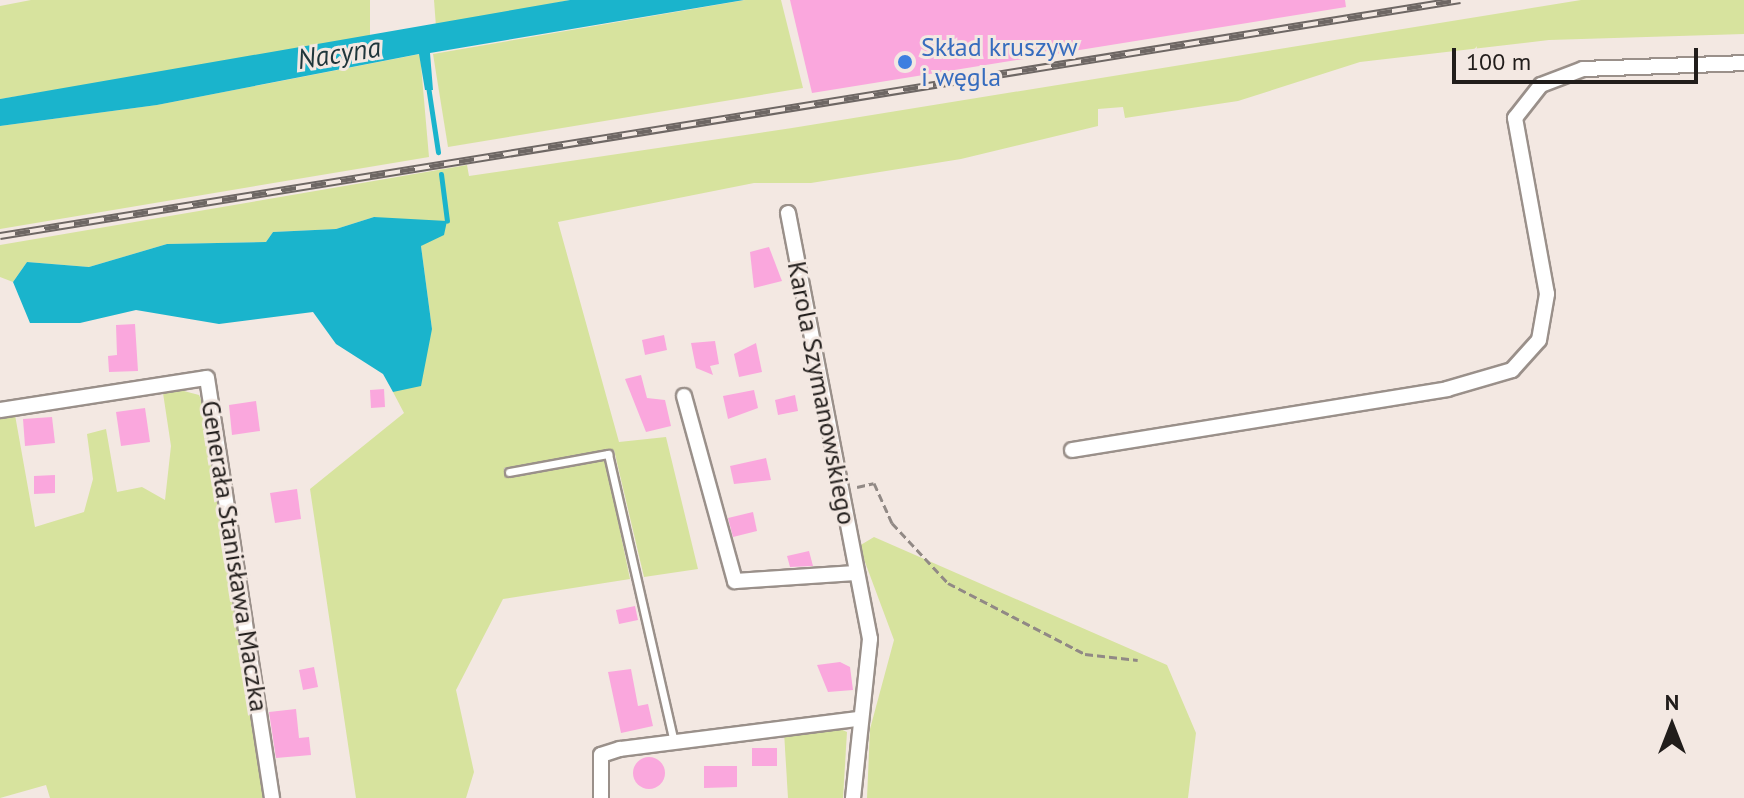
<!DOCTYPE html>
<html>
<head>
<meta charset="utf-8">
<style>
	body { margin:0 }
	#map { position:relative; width:1744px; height:798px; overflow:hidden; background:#f3e8e2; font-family:"PT Sans",sans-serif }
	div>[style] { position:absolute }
	.green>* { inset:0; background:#d7e39e }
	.water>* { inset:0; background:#1ab4cc }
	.stream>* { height:5px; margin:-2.5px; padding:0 2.5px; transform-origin:2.5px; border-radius:2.5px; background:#1ab4cc }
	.building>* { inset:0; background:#faa7dd }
	.round { border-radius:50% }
	.path>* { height:3px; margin-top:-1.5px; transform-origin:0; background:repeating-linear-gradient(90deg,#918985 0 8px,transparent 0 12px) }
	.roads { filter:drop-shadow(2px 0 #9a908a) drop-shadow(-2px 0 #9a908a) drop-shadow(0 2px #9a908a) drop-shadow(0 -2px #9a908a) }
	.lane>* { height:7px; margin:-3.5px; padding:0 3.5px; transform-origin:3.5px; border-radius:3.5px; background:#fff }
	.street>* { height:14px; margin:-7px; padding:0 7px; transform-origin:7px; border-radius:7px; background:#fff }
	.rail>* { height:8px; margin-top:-4px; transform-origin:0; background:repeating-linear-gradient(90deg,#f3e8e2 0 15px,#6e6764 0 30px); box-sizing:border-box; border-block:2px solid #6e6764 }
	.dots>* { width:22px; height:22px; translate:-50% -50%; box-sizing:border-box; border:4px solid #f3e8e2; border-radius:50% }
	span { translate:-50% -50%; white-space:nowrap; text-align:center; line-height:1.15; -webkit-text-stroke:6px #f3e8e2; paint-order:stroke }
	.shop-label { font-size:26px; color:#366cbe }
	.left { translate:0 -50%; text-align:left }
	.street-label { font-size:26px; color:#211d1b }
	.water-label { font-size:28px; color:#1f363b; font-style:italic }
	.north { position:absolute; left:1632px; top:686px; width:80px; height:80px; -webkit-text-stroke:6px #f3e8e2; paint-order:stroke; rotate:0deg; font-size:22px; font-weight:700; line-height:32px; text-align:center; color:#211d1b }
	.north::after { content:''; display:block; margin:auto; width:28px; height:36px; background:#211d1b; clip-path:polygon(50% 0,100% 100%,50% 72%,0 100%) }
	.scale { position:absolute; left:1452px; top:48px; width:246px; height:36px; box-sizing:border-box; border:4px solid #211d1b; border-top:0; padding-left:10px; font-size:24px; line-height:28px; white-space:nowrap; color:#211d1b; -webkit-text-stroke:6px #f3e8e2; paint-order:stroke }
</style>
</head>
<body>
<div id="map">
	<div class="green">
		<i style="clip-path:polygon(31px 0,370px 0,370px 39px,0 99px,0 6px)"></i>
		<i style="clip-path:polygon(434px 0,570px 0,436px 27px)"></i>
		<i style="clip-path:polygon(745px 0,781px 0,803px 88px,448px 147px,433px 54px)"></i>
		<i style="clip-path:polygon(1581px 0,1744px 0,1744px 34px,1549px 40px,1360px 62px,1238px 101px,1125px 118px,1123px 107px,1098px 109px,1098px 126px,961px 159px,811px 183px,754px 183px,558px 222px,619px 442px,666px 437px,698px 569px,644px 577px,614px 450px,504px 468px,505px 477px,605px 458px,630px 579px,503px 599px,456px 690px,474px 772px,466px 798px,356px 798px,310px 489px,404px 413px,393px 392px,432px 329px,421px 246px,436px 225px,374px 217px,336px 229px,273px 232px,266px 242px,167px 244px,89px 267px,27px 262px,13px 282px,0 277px,0 245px,467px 165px,469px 176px,792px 128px)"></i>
		<i style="clip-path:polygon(420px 54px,429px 157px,0 229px,0 126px,157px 105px)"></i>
		<i style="clip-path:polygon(180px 390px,199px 395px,204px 407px,263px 798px,50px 798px,46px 785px,0 798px,0 415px,15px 415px,35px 527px,84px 512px,93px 479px,87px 434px,106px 429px,117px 492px,142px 487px,165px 500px,171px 446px,163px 393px)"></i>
		<i style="clip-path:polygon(874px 537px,1167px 665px,1196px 733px,1188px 798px,867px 798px,870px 729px,894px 640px,859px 546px)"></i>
		<i style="clip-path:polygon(834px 726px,847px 732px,843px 798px,788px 798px,784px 732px)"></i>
	</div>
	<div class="water">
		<i style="clip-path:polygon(570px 0,744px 0,430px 53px,433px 90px,425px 90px,419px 54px,157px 105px,0 126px,0 99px)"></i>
		<i style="clip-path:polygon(374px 217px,447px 221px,444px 235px,421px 246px,432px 329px,421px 386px,393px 392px,383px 374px,336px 344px,313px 312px,219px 324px,136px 310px,80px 323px,30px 323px,13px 282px,27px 262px,89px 267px,167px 244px,266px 242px,273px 232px,336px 229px)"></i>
	</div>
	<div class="stream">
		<i style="left:428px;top:86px;width:67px;rotate:81.4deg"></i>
		<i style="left:441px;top:174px;width:47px;rotate:82.7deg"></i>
	</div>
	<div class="building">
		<i style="clip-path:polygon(790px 0,1345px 0,1346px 7px,812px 93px)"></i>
		<i style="clip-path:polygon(769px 247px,782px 281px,754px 288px,750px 252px)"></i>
		<i style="clip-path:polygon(135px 324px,138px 371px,109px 372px,108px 356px,117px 355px,116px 325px)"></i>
		<i style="clip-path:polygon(664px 335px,667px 350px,645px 355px,642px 340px)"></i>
		<i style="clip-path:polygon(715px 341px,719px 364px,710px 366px,713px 375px,696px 368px,691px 343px)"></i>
		<i style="clip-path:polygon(756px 343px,762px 372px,739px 377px,734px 354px)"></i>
		<i style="clip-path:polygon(641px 375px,647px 398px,665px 400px,671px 426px,646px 432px,625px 379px)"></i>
		<i style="clip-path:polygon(384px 389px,385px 407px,371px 408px,370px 390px)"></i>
		<i style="clip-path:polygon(754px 390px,758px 408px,728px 419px,723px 396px)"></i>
		<i style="clip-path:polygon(795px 395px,798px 411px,778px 415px,775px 400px)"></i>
		<i style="clip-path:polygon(256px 401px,260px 431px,232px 435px,229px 405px)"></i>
		<i style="clip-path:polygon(145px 408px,150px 442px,121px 446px,116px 412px)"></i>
		<i style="clip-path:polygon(52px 417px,55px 443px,25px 446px,23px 419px)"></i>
		<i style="clip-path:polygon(766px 458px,771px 480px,734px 484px,730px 466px)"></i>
		<i style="clip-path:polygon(55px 475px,55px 493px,34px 494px,34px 476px)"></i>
		<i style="clip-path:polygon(297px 489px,301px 519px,275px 523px,270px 493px)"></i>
		<i style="clip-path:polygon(753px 512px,757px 531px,733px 537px,728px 518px)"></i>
		<i style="clip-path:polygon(809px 551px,813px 566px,790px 567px,787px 556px)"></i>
		<i style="clip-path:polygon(635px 606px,638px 620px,619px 624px,616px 610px)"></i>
		<i style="clip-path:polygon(840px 662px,850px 667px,853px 690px,828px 692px,817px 665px)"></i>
		<i style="clip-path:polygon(314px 667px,318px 687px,303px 690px,299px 670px)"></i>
		<i style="clip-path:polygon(631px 669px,638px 706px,648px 704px,653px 726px,621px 733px,608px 672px)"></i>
		<i style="clip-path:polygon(296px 709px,299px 738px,309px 737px,311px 755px,276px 758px,269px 712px)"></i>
		<i style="clip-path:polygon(752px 748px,777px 748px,777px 766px,752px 766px)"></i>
		<i class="round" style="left:633px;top:757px;width:32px;height:32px"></i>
		<i style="clip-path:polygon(704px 766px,737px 766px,737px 787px,704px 788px)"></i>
	</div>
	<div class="path">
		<i style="left:857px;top:487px;width:17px;rotate:-13deg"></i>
		<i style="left:874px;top:483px;width:44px;rotate:65.8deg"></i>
		<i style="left:892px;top:523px;width:82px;rotate:47deg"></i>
		<i style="left:948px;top:583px;width:154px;rotate:27.4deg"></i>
		<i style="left:1085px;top:654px;width:53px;rotate:6.5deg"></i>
	</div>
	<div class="roads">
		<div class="lane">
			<i style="left:509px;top:472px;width:101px;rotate:-10.3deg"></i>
			<i style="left:608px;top:454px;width:290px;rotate:77.1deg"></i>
		</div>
		<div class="street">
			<i style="left:788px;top:213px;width:434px;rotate:79.1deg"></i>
			<i style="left:870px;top:639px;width:160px;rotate:96.1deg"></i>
			<i style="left:684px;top:396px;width:192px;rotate:74.6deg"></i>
			<i style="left:735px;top:581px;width:121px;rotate:-3.8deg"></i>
			<i style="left:0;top:410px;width:209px;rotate:-8.8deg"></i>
			<i style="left:207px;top:378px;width:425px;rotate:81.2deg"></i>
			<i style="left:1072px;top:450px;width:380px;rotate:-9.2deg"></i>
			<i style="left:1447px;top:389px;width:68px;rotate:-16.3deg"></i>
			<i style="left:1512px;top:370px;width:40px;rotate:-48deg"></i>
			<i style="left:1539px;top:340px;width:47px;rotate:-80.1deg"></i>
			<i style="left:1547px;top:294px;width:179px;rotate:-100.3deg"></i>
			<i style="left:1515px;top:118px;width:42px;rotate:-51.8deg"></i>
			<i style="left:1541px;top:85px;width:45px;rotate:-20.9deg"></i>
			<i style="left:1583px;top:69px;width:161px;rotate:-2.1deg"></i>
			<i style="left:601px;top:798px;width:43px;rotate:-90deg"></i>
			<i style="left:601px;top:755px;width:20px;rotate:-18deg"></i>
			<i style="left:620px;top:749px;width:239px;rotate:-7.2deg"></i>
		</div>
	</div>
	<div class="rail">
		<i style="left:0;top:236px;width:1479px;rotate:-9.18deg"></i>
	</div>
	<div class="dots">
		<i style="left:905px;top:62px;background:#3f7fe0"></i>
	</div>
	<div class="shop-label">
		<span class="left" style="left:921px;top:62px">Skład kruszyw<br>i węgla</span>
	</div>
	<div class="street-label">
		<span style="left:822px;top:393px;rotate:79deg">Karola Szymanowskiego</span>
		<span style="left:235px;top:556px;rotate:81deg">Generała Stanisława Maczka</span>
	</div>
	<div class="water-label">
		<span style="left:339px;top:53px;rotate:-9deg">Nacyna</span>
	</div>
	<div class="north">N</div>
	<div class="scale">100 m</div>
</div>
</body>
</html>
